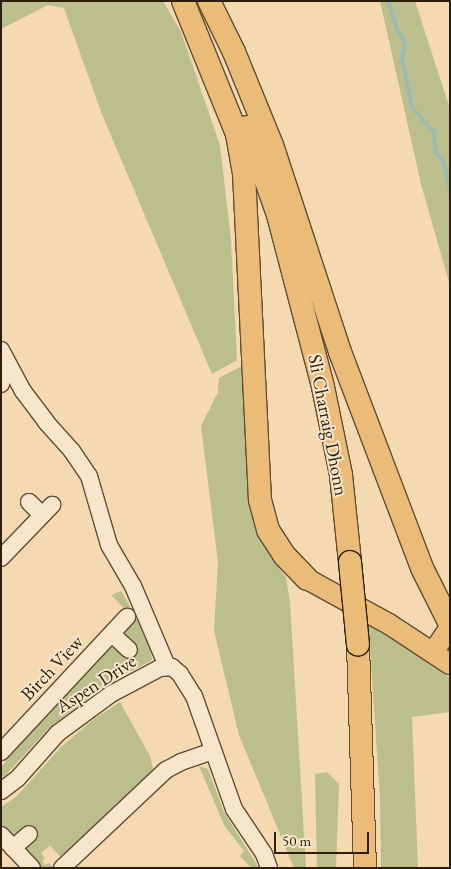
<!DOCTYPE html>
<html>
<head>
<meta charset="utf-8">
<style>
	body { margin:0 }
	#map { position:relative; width:451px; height:869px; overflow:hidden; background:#f5d9b0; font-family:"EB Garamond",serif }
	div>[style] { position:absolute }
	.green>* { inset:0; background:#bbbf8c }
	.stream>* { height:4px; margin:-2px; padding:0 2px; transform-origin:2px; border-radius:2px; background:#9cbaaf }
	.roads { filter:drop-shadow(1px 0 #5f4d34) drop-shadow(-1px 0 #5f4d34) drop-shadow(0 1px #5f4d34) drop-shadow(0 -1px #5f4d34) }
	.minor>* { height:16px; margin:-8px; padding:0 8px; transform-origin:8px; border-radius:8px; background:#f8e6cc }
	.major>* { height:20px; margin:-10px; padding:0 10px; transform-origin:10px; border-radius:10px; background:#eabc78 }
	.highway>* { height:22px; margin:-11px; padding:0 11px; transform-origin:11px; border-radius:11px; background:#eabc78 }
	.bridges { filter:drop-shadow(1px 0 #2d1e0a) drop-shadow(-1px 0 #2d1e0a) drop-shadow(0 1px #2d1e0a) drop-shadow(0 -1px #2d1e0a) }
	.highway-bridge>* { height:22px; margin:-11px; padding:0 11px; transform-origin:11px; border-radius:11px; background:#eabc78 }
	span { translate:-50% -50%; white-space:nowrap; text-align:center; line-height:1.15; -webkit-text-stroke:4px #f8e6cc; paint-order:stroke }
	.street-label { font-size:19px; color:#2d1e0a }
	.frame { position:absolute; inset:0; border:2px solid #2d1e0a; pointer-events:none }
	.scale { position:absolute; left:274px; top:832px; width:95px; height:22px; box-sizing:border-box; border:2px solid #2d1e0a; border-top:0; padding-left:6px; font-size:15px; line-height:18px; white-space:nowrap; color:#2d1e0a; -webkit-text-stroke:4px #f8e6cc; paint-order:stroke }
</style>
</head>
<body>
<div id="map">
	<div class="green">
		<i style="clip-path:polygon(1px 1px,163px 1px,181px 32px,220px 145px,231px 240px,237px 360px,212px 374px,101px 112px,64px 8px,48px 5px,1px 29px)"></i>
		<i style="clip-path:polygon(380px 1px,415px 1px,450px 109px,450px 286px,421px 184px)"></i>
		<i style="clip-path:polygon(242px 366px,271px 555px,286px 578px,290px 602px,306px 868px,294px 868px,239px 735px,214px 631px,218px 562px,201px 426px,218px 392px,219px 378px)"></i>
		<i style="clip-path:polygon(121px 591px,153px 647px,154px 651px,151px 652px,152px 660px,104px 686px,50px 727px,5px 776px,1px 777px,1px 767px,6px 762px,3px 759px,110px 646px,125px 637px,126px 610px,111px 595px)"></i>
		<i style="clip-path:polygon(368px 620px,450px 678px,450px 712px,412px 717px,418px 868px,381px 868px,380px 798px)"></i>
		<i style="clip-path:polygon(120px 702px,150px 756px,154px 773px,63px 859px,50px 846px,41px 853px,45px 858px,42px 861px,45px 865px,49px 863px,54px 868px,40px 868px,26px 850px,18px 835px,11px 835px,1px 827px,1px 807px,17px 796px,61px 747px,94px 719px)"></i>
		<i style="clip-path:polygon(199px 766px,208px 769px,224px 812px,259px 868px,251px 868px,240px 856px,244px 851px,224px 825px)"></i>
		<i style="clip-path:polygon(327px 772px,339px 784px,336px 868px,317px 868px,315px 774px)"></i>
	</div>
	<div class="stream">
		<i style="left:388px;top:1px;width:32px;rotate:72deg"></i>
		<i style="left:398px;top:31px;width:14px;rotate:60deg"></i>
		<i style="left:405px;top:43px;width:14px;rotate:102deg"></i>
		<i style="left:402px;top:57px;width:52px;rotate:78.9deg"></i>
		<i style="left:412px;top:108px;width:33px;rotate:47deg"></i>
		<i style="left:434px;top:132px;width:21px;rotate:85deg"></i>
		<i style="left:436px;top:153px;width:13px;rotate:51deg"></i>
		<i style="left:444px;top:163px;width:30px;rotate:78deg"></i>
	</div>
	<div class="roads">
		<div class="minor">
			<i style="left:1px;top:350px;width:47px;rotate:61.8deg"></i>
			<i style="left:23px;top:391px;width:39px;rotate:53deg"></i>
			<i style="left:46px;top:422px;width:39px;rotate:48deg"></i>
			<i style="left:72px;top:451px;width:30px;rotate:56deg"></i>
			<i style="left:89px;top:476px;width:72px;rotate:73.8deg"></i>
			<i style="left:109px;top:545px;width:48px;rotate:59.7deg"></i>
			<i style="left:133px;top:586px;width:87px;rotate:67deg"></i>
			<i style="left:1px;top:384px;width:21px;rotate:-73deg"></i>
			<i style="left:29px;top:502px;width:18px;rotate:45deg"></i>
			<i style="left:1px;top:558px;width:74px;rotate:-46.1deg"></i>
			<i style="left:112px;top:634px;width:23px;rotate:43deg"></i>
			<i style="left:1px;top:752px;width:185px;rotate:-47deg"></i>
			<i style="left:1px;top:791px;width:21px;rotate:-37deg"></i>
			<i style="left:18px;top:778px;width:60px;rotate:-48.4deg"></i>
			<i style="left:58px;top:733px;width:66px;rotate:-36.3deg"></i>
			<i style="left:111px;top:694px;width:55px;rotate:-28deg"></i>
			<i style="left:160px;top:668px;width:12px;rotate:-5deg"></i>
			<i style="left:172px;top:667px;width:11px;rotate:41deg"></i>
			<i style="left:180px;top:674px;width:26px;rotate:58deg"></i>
			<i style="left:194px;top:696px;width:120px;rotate:70.5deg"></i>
			<i style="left:234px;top:809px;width:54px;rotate:56.3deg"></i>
			<i style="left:264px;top:854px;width:15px;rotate:70deg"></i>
			<i style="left:1px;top:835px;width:45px;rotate:46.8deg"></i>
			<i style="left:13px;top:848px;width:21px;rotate:-41deg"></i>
			<i style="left:62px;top:868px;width:143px;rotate:-43.3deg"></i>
			<i style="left:166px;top:770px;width:17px;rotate:-28deg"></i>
			<i style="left:181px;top:762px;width:34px;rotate:-19deg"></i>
		</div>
		<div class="major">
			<i style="left:307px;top:579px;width:94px;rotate:28.8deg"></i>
			<i style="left:389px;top:624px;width:73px;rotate:33.3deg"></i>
			<i style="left:434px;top:651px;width:29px;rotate:-56deg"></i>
		</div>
		<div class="highway">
			<i style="left:183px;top:1px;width:144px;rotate:67.9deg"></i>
			<i style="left:237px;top:134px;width:40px;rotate:80deg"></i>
			<i style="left:244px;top:173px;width:327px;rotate:87.2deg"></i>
			<i style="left:260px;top:500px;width:31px;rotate:75deg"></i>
			<i style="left:268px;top:530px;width:30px;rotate:57deg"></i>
			<i style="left:284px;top:555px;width:33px;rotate:46deg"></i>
			<i style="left:209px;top:1px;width:57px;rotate:63.9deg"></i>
			<i style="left:234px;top:52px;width:100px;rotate:67.8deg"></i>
			<i style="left:272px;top:145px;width:218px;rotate:71.8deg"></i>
			<i style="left:340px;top:352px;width:231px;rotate:69.2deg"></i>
			<i style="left:422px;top:568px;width:63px;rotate:63.4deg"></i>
			<i style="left:247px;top:127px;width:93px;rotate:70.6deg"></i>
			<i style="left:278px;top:215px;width:178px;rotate:75.3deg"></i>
			<i style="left:323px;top:387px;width:90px;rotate:78.4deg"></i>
			<i style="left:341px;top:475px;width:87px;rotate:84.1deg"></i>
			<i style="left:358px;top:645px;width:223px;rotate:88.2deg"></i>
		</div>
	</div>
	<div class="bridges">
		<div class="highway-bridge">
			<i style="left:350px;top:562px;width:83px;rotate:84.5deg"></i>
		</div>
	</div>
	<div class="street-label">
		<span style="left:328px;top:425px;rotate:79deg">Sli Charraig Dhonn</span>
		<span style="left:52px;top:668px;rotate:-47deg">Birch View</span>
		<span style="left:96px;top:684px;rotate:-33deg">Aspen Drive</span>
	</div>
	<div class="frame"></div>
	<div class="scale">50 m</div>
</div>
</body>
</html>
